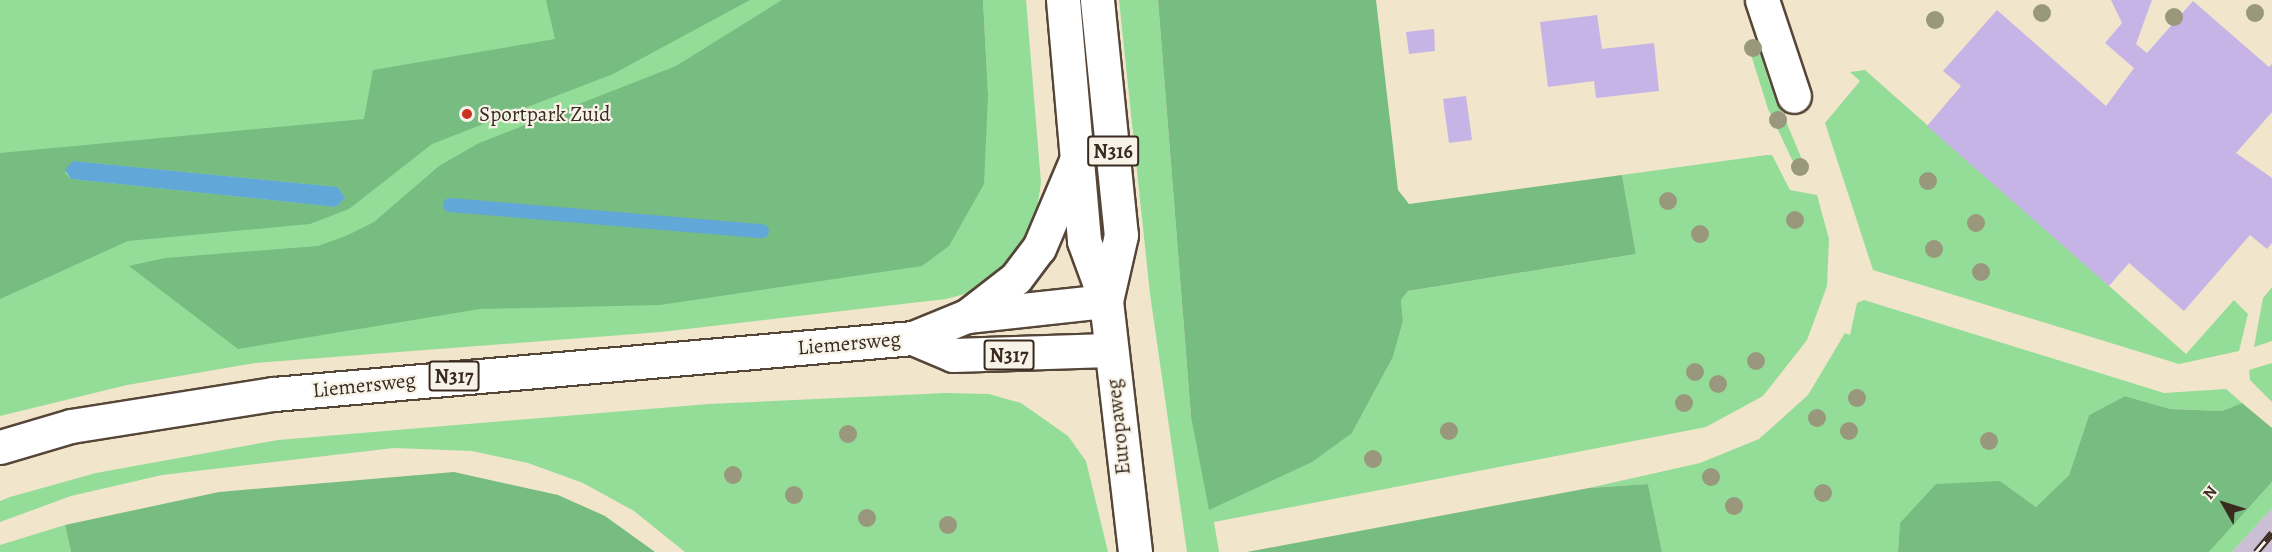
<!DOCTYPE html>
<html>
<head>
<meta charset="utf-8">
<style>
	body { margin:0 }
	#map { position:relative; width:2272px; height:552px; overflow:hidden; background:#f1e5cb; font-family:Alegreya,serif }
	div>[style] { position:absolute }
	.industrial>* { inset:0; background:#cbbfd5 }
	.green>* { inset:0; background:#94dd98 }
	.forest>* { inset:0; background:#77bc80 }
	.water>* { inset:0; background:#61a7d7 }
	.stream>* { height:14px; margin:-7px; padding:0 7px; transform-origin:7px; border-radius:7px; background:#61a7d7 }
	.building>* { inset:0; background:#c7b4e6 }
	.roads { filter:drop-shadow(2px 0 #564638) drop-shadow(-2px 0 #564638) drop-shadow(0 2px #564638) drop-shadow(0 -2px #564638) }
	.minor>* { height:33px; margin:-16.5px; padding:0 16.5px; transform-origin:16.5px; border-radius:16.5px; background:#fff }
	.major>* { height:33px; margin:-16.5px; padding:0 16.5px; transform-origin:16.5px; border-radius:16.5px; background:#fff }
	.rail>* { height:7px; margin-top:-3.5px; transform-origin:0; background:repeating-linear-gradient(90deg,#f7f3e8 0 14px,#3b2a1e 0 28px); box-sizing:border-box; border-block:2px solid #3b2a1e }
	.trees>* { width:18px; height:18px; margin:-9px; border-radius:50%; background:#99977c }
	.dots>* { width:16px; height:16px; translate:-50% -50%; box-sizing:border-box; border:3px solid #f7f3e8; border-radius:50% }
	span { translate:-50% -50%; white-space:nowrap; text-align:center; line-height:1.15; -webkit-text-stroke:4.5px #f7f3e8; paint-order:stroke }
	.shield-label span { padding:2px 4px; background:#f7f3e8; border:2px solid; border-radius:4px; -webkit-text-stroke-width:0 }
	.shield-label { font-size:20px; color:#3b2a1e; font-weight:700 }
	.poi-label { font-size:21px; color:#3b2a1e }
	.left { translate:0 -50%; text-align:left }
	.street-label { font-size:21px; color:#3b2a1e }
	.north { position:absolute; left:2194px; top:474px; width:60px; height:60px; -webkit-text-stroke:4px #f7f3e8; paint-order:stroke; rotate:309deg; font-size:16px; font-weight:700; line-height:24px; text-align:center; color:#3b2a1e }
	.north::after { content:''; display:block; margin:auto; width:21px; height:27px; background:#3b2a1e; clip-path:polygon(50% 0,100% 100%,50% 72%,0 100%) }
</style>
</head>
<body>
<div id="map">
	<div class="industrial">
		<i style="clip-path:polygon(2272px 508px,2272px 552px,2232px 552px)"></i>
	</div>
	<div class="green">
		<i style="clip-path:polygon(0 0,910px 0,988px 94px,983px 0,1026px 0,1041px 183px,1037px 209px,1027px 236px,996px 276px,972px 292px,946px 299px,661px 332px,255px 363px,127px 385px,0 416px)"></i>
		<i style="clip-path:polygon(1119px 0,1158px 0,1191px 416px,1352px 433px,1393px 357px,1403px 321px,1401px 300px,1408px 291px,1636px 254px,1622px 175px,1767px 155px,1772px 155px,1790px 190px,1817px 195px,1829px 239px,1827px 286px,1807px 340px,1763px 396px,1706px 427px,1214px 522px,1219px 552px,1187px 552px,1150px 294px)"></i>
		<i style="clip-path:polygon(1757px 40px,1769px 81px,1806px 169px,1796px 168px,1768px 109px,1747px 42px)"></i>
		<i style="clip-path:polygon(1865px 70px,2186px 354px,2234px 300px,2248px 314px,2239px 351px,2179px 364px,1873px 270px,1825px 123px,1860px 81px,1850px 72px)"></i>
		<i style="clip-path:polygon(2272px 287px,2272px 341px,2254px 347px,2263px 298px)"></i>
		<i style="clip-path:polygon(1864px 300px,2164px 393px,2226px 389px,2242px 403px,2222px 411px,2170px 409px,2125px 396px,2089px 415px,2069px 475px,2036px 507px,2000px 481px,1900px 523px,1898px 552px,1662px 552px,1648px 484px,1589px 488px,1700px 463px,1759px 439px,1808px 395px,1845px 333px,1850px 335px,1857px 303px)"></i>
		<i style="clip-path:polygon(2272px 363px,2272px 402px,2250px 380px,2249px 370px)"></i>
		<i style="clip-path:polygon(946px 393px,989px 394px,1021px 403px,1068px 436px,1086px 461px,1108px 552px,685px 552px,634px 511px,583px 483px,528px 463px,472px 451px,394px 448px,162px 475px,71px 496px,0 522px,0 501px,10px 497px,96px 473px,278px 440px,709px 404px)"></i>
		<i style="clip-path:polygon(2272px 482px,2272px 508px,2232px 552px,2209px 552px)"></i>
		<i style="clip-path:polygon(65px 525px,71px 552px,0 552px,0 545px)"></i>
	</div>
	<div class="forest">
		<i style="clip-path:polygon(evenodd,546px 0,750px 0,613px 74px,432px 144px,349px 209px,310px 224px,128px 241px,0 299px,0 153px,364px 119px,373px 70px,555px 39px,546px 0,73px 161px,338px 187px,345px 198px,336px 207px,71px 179px,65px 173px,73px 161px)"></i>
		<i style="clip-path:polygon(782px 0,983px 0,988px 94px,984px 184px,949px 246px,922px 266px,660px 305px,480px 309px,238px 349px,129px 266px,165px 258px,318px 246px,348px 235px,374px 222px,439px 166px,479px 143px,676px 66px)"></i>
		<i style="clip-path:polygon(1158px 0,1376px 0,1398px 190px,1409px 204px,1622px 175px,1636px 254px,1408px 291px,1401px 300px,1403px 321px,1393px 357px,1352px 433px,1312px 462px,1209px 510px,1191px 416px)"></i>
		<i style="clip-path:polygon(2125px 396px,2170px 409px,2222px 411px,2242px 403px,2272px 428px,2272px 482px,2209px 552px,1898px 552px,1900px 523px,1936px 484px,2000px 481px,2036px 507px,2069px 475px,2089px 415px)"></i>
		<i style="clip-path:polygon(454px 472px,558px 495px,605px 516px,655px 552px,71px 552px,65px 525px,219px 492px)"></i>
		<i style="clip-path:polygon(1648px 484px,1662px 552px,1247px 552px,1589px 488px)"></i>
	</div>
	<div class="water">
		<i style="clip-path:polygon(73px 161px,338px 187px,345px 198px,336px 207px,71px 179px,65px 170px)"></i>
	</div>
	<div class="stream">
		<i style="left:450px;top:205px;width:313px;rotate:4.8deg"></i>
	</div>
	<div class="building">
		<i style="clip-path:polygon(2111px 0,2152px 0,2136px 44px,2147px 53px,2193px 1px,2269px 67px,2272px 64px,2272px 112px,2236px 153px,2272px 178px,2272px 243px,2267px 249px,2250px 235px,2184px 311px,2129px 263px,2109px 286px,1927px 126px,1961px 86px,1943px 71px,1997px 10px,2106px 106px,2134px 68px,2105px 43px,2122px 23px)"></i>
		<i style="clip-path:polygon(1597px 15px,1602px 49px,1654px 43px,1659px 91px,1596px 98px,1594px 81px,1548px 87px,1540px 22px)"></i>
		<i style="clip-path:polygon(1434px 29px,1435px 51px,1409px 54px,1406px 32px)"></i>
		<i style="clip-path:polygon(1466px 96px,1472px 140px,1449px 143px,1443px 99px)"></i>
	</div>
	<div class="roads">
		<div class="minor">
			<i style="left:1762px;top:0;width:101px;rotate:71.6deg"></i>
		</div>
		<div class="major">
			<i style="left:1063px;top:0;width:242px;rotate:85deg"></i>
			<i style="left:1084px;top:241px;width:64px;rotate:69.9deg"></i>
			<i style="left:1106px;top:301px;width:253px;rotate:83.4deg"></i>
			<i style="left:1097px;top:0;width:236px;rotate:84.2deg"></i>
			<i style="left:1121px;top:235px;width:68px;rotate:102.8deg"></i>
			<i style="left:967px;top:316px;width:62px;rotate:-37.8deg"></i>
			<i style="left:1016px;top:278px;width:38px;rotate:-53deg"></i>
			<i style="left:1039px;top:248px;width:95px;rotate:-67deg"></i>
			<i style="left:913px;top:338px;width:43px;rotate:23deg"></i>
			<i style="left:953px;top:355px;width:156px;rotate:-1.8deg"></i>
			<i style="left:0;top:447px;width:74px;rotate:-16.5deg"></i>
			<i style="left:71px;top:426px;width:206px;rotate:-9deg"></i>
			<i style="left:274px;top:394px;width:641px;rotate:-5.01deg"></i>
			<i style="left:913px;top:338px;width:58px;rotate:-22.2deg"></i>
			<i style="left:967px;top:316px;width:140px;rotate:-6.2deg"></i>
		</div>
	</div>
	<div class="rail">
		<i style="left:2256px;top:552px;width:25px;rotate:-50deg"></i>
	</div>
	<div class="trees">
		<i style="left:2042px;top:13px"></i>
		<i style="left:2255px;top:13px"></i>
		<i style="left:2174px;top:17px"></i>
		<i style="left:1935px;top:20px"></i>
		<i style="left:1753px;top:48px"></i>
		<i style="left:1778px;top:120px"></i>
		<i style="left:1800px;top:167px"></i>
		<i style="left:1928px;top:181px"></i>
		<i style="left:1668px;top:201px"></i>
		<i style="left:1795px;top:220px"></i>
		<i style="left:1976px;top:223px"></i>
		<i style="left:1700px;top:234px"></i>
		<i style="left:1934px;top:249px"></i>
		<i style="left:1981px;top:272px"></i>
		<i style="left:1756px;top:361px"></i>
		<i style="left:1695px;top:372px"></i>
		<i style="left:1718px;top:384px"></i>
		<i style="left:1857px;top:398px"></i>
		<i style="left:1684px;top:403px"></i>
		<i style="left:1817px;top:418px"></i>
		<i style="left:1449px;top:431px"></i>
		<i style="left:1849px;top:431px"></i>
		<i style="left:848px;top:434px"></i>
		<i style="left:1989px;top:441px"></i>
		<i style="left:1373px;top:459px"></i>
		<i style="left:733px;top:475px"></i>
		<i style="left:1711px;top:477px"></i>
		<i style="left:1823px;top:493px"></i>
		<i style="left:794px;top:495px"></i>
		<i style="left:1734px;top:506px"></i>
		<i style="left:867px;top:518px"></i>
		<i style="left:948px;top:525px"></i>
	</div>
	<div class="dots">
		<i style="left:467px;top:114px;background:#c8321e"></i>
	</div>
	<div class="shield-label">
		<span style="left:1113px;top:151px">N316</span>
		<span style="left:1009px;top:355px">N317</span>
		<span style="left:454px;top:376px">N317</span>
	</div>
	<div class="poi-label">
		<span class="left" style="left:479px;top:114px">Sportpark Zuid</span>
	</div>
	<div class="street-label">
		<span style="left:849px;top:343px;rotate:-5deg">Liemersweg</span>
		<span style="left:364px;top:385px;rotate:-6deg">Liemersweg</span>
		<span style="left:1118px;top:427px;rotate:-96deg">Europaweg</span>
	</div>
	<div class="north">N</div>
</div>
</body>
</html>
